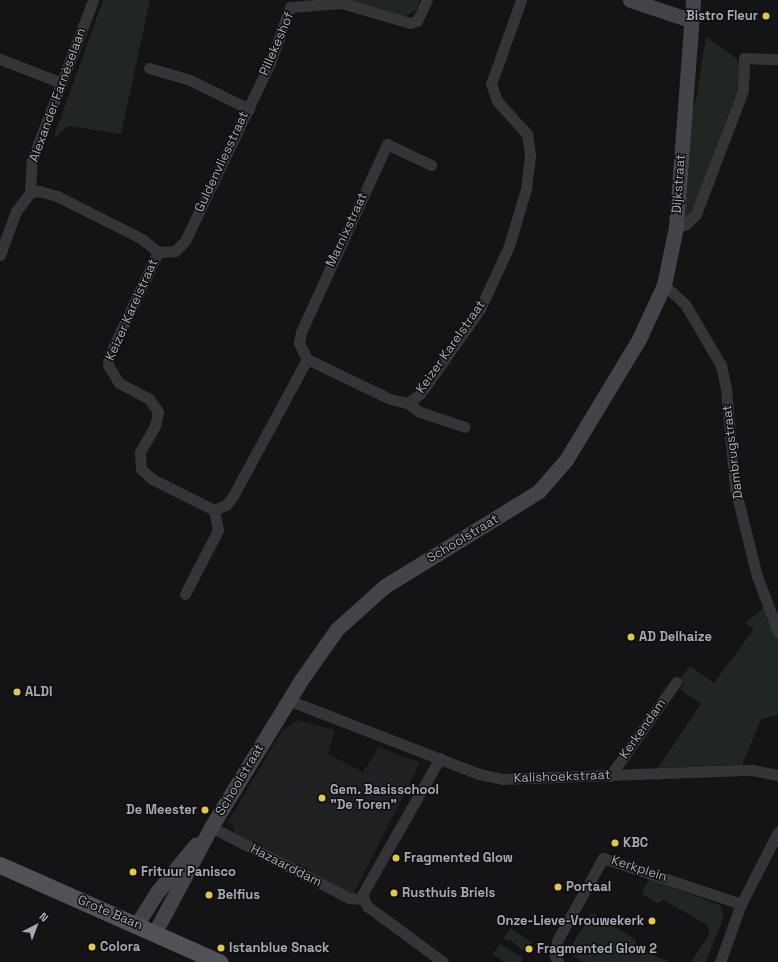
<!DOCTYPE html>
<html>
<head>
<meta charset="utf-8">
<style>
	body { margin:0 }
	#map { position:relative; width:778px; height:962px; overflow:hidden; background:#141315; font-family:"Space Grotesk",sans-serif }
	div>[style] { position:absolute }
	.built>* { inset:0; background:#201f22 }
	.green>* { inset:0; background:#202722 }
	.street>* { height:11px; margin:-5.5px; padding:0 5.5px; transform-origin:5.5px; border-radius:5.5px; background:#353539 }
	.secondary>* { height:15px; margin:-7.5px; padding:0 7.5px; transform-origin:7.5px; border-radius:7.5px; background:#434349 }
	.primary>* { height:17px; margin:-8.5px; padding:0 8.5px; transform-origin:8.5px; border-radius:8.5px; background:#515158 }
	.dots>* { width:11px; height:11px; translate:-50% -50%; box-sizing:border-box; border:2px solid #0f0e10; border-radius:50% }
	span { translate:-50% -50%; white-space:nowrap; text-align:center; line-height:1.15; -webkit-text-stroke:3px #0f0e10; paint-order:stroke }
	.poi-label { font-size:13px; color:#a6a8b4; font-weight:700 }
	.right { translate:-100% -50%; text-align:right }
	.left { translate:0 -50%; text-align:left }
	.street-label { font-size:13px; color:#a6a8b4 }
	.north { position:absolute; left:16px; top:906px; width:40px; height:40px; -webkit-text-stroke:3px #0f0e10; paint-order:stroke; rotate:42deg; font-size:11px; font-weight:700; line-height:16px; text-align:center; color:#a6a8b4 }
	.north::after { content:''; display:block; margin:auto; width:14px; height:18px; background:#a6a8b4; clip-path:polygon(50% 0,100% 100%,50% 72%,0 100%) }
</style>
</head>
<body>
<div id="map">
	<div class="built">
		<i style="clip-path:polygon(297px 720px,335px 730px,328px 754px,363px 772px,379px 747px,420px 763px,352px 897px,235px 835px,232px 825px,227px 823px,282px 731px)"></i>
	</div>
	<div class="green">
		<i style="clip-path:polygon(103px 0,150px 0,121px 134px,68px 126px,53px 139px)"></i>
		<i style="clip-path:polygon(347px 0,420px 0,416px 10px,404px 17px)"></i>
		<i style="clip-path:polygon(706px 37px,737px 59px,742px 77px,691px 216px,685px 218px,692px 110px,696px 100px)"></i>
		<i style="clip-path:polygon(766px 606px,778px 637px,778px 715px,761px 719px,742px 765px,658px 768px,701px 704px,680px 689px,684px 684px,679px 681px,690px 666px,714px 683px,754px 629px,745px 623px)"></i>
		<i style="clip-path:polygon(649px 879px,720px 905px,724px 916px,706px 962px,691px 962px,710px 933px,706px 924px,663px 900px,657px 903px,642px 894px)"></i>
		<i style="clip-path:polygon(592px 913px,635px 939px,637px 949px,670px 962px,585px 962px,575px 958px,569px 950px)"></i>
		<i style="clip-path:polygon(511px 928px,532px 943px,526px 953px,513px 942px,503px 939px)"></i>
		<i style="clip-path:polygon(500px 944px,523px 958px,521px 962px,504px 962px,493px 954px)"></i>
	</div>
	<div class="street">
		<i style="left:0;top:59px;width:66px;rotate:21.2deg"></i>
		<i style="left:149px;top:68px;width:43px;rotate:16.3deg"></i>
		<i style="left:190px;top:80px;width:66px;rotate:26.2deg"></i>
		<i style="left:30px;top:193px;width:9px;rotate:-13deg"></i>
		<i style="left:39px;top:191px;width:19px;rotate:16deg"></i>
		<i style="left:57px;top:196px;width:95px;rotate:26.8deg"></i>
		<i style="left:142px;top:239px;width:21px;rotate:39deg"></i>
		<i style="left:158px;top:252px;width:115px;rotate:115.2deg"></i>
		<i style="left:109px;top:356px;width:9px;rotate:96deg"></i>
		<i style="left:108px;top:365px;width:21px;rotate:59deg"></i>
		<i style="left:119px;top:383px;width:34px;rotate:28deg"></i>
		<i style="left:149px;top:399px;width:16px;rotate:55deg"></i>
		<i style="left:158px;top:412px;width:14px;rotate:102deg"></i>
		<i style="left:155px;top:426px;width:30px;rotate:120deg"></i>
		<i style="left:140px;top:452px;width:17px;rotate:87deg"></i>
		<i style="left:141px;top:469px;width:15px;rotate:42deg"></i>
		<i style="left:152px;top:479px;width:69px;rotate:26.6deg"></i>
		<i style="left:214px;top:510px;width:13px;rotate:-23deg"></i>
		<i style="left:226px;top:505px;width:11px;rotate:-52deg"></i>
		<i style="left:233px;top:496px;width:156px;rotate:-61.6deg"></i>
		<i style="left:307px;top:359px;width:92px;rotate:25.7deg"></i>
		<i style="left:390px;top:399px;width:18px;rotate:13deg"></i>
		<i style="left:408px;top:403px;width:15px;rotate:-37deg"></i>
		<i style="left:420px;top:394px;width:104px;rotate:-54.8deg"></i>
		<i style="left:480px;top:309px;width:69px;rotate:-65.3deg"></i>
		<i style="left:509px;top:246px;width:59px;rotate:-73.4deg"></i>
		<i style="left:526px;top:189px;width:34px;rotate:-83deg"></i>
		<i style="left:530px;top:155px;width:21px;rotate:-98deg"></i>
		<i style="left:527px;top:134px;width:45px;rotate:-132.3deg"></i>
		<i style="left:497px;top:101px;width:18px;rotate:-109deg"></i>
		<i style="left:491px;top:84px;width:89px;rotate:-70.3deg"></i>
		<i style="left:676px;top:227px;width:9px;rotate:-13deg"></i>
		<i style="left:685px;top:225px;width:16px;rotate:-45deg"></i>
		<i style="left:696px;top:214px;width:133px;rotate:-69.2deg"></i>
		<i style="left:743px;top:90px;width:32px;rotate:-88deg"></i>
		<i style="left:744px;top:58px;width:34px;rotate:2deg"></i>
		<i style="left:158px;top:252px;width:17px;rotate:-3deg"></i>
		<i style="left:175px;top:251px;width:14px;rotate:-45deg"></i>
		<i style="left:185px;top:241px;width:197px;rotate:-64.5deg"></i>
		<i style="left:270px;top:63px;width:59px;rotate:-70.3deg"></i>
		<i style="left:290px;top:7px;width:51px;rotate:-4.5deg"></i>
		<i style="left:341px;top:3px;width:72px;rotate:16.2deg"></i>
		<i style="left:410px;top:23px;width:7px;rotate:-16deg"></i>
		<i style="left:417px;top:21px;width:23px;rotate:-65deg"></i>
		<i style="left:0;top:255px;width:47px;rotate:-70deg"></i>
		<i style="left:16px;top:211px;width:23px;rotate:-52deg"></i>
		<i style="left:30px;top:193px;width:33px;rotate:-87deg"></i>
		<i style="left:32px;top:160px;width:171px;rotate:-69.1deg"></i>
		<i style="left:664px;top:285px;width:28px;rotate:42deg"></i>
		<i style="left:685px;top:304px;width:71px;rotate:59.5deg"></i>
		<i style="left:721px;top:365px;width:25px;rotate:78deg"></i>
		<i style="left:726px;top:389px;width:99px;rotate:84.8deg"></i>
		<i style="left:735px;top:488px;width:91px;rotate:76deg"></i>
		<i style="left:757px;top:576px;width:60px;rotate:69.4deg"></i>
		<i style="left:307px;top:359px;width:18px;rotate:-117deg"></i>
		<i style="left:299px;top:343px;width:11px;rotate:-80deg"></i>
		<i style="left:301px;top:332px;width:207px;rotate:-65.4deg"></i>
		<i style="left:387px;top:144px;width:49px;rotate:25.5deg"></i>
		<i style="left:408px;top:403px;width:15px;rotate:37deg"></i>
		<i style="left:420px;top:412px;width:47px;rotate:18.4deg"></i>
		<i style="left:185px;top:594px;width:72px;rotate:-62.7deg"></i>
		<i style="left:218px;top:530px;width:20px;rotate:-101deg"></i>
		<i style="left:288px;top:700px;width:205px;rotate:21.2deg"></i>
		<i style="left:479px;top:774px;width:24px;rotate:12deg"></i>
		<i style="left:502px;top:779px;width:250px;rotate:-2.1deg"></i>
		<i style="left:752px;top:770px;width:26px;rotate:11deg"></i>
		<i style="left:440px;top:758px;width:158px;rotate:119.7deg"></i>
		<i style="left:362px;top:895px;width:12px;rotate:66deg"></i>
		<i style="left:367px;top:906px;width:94px;rotate:36.4deg"></i>
		<i style="left:610px;top:776px;width:115px;rotate:-54.9deg"></i>
		<i style="left:211px;top:827px;width:155px;rotate:27.2deg"></i>
		<i style="left:349px;top:898px;width:14px;rotate:4deg"></i>
		<i style="left:558px;top:962px;width:7px;rotate:-117deg"></i>
		<i style="left:555px;top:956px;width:15px;rotate:-82deg"></i>
		<i style="left:557px;top:941px;width:95px;rotate:-61deg"></i>
		<i style="left:603px;top:858px;width:145px;rotate:18.4deg"></i>
		<i style="left:720px;top:962px;width:62px;rotate:-70.1deg"></i>
		<i style="left:741px;top:904px;width:81px;rotate:-62.8deg"></i>
	</div>
	<div class="secondary">
		<i style="left:630px;top:0;width:63px;rotate:18.4deg"></i>
		<i style="left:137px;top:924px;width:39px;rotate:-58deg"></i>
		<i style="left:158px;top:891px;width:60px;rotate:-51deg"></i>
		<i style="left:155px;top:932px;width:119px;rotate:-61.9deg"></i>
		<i style="left:211px;top:827px;width:172px;rotate:-58.5deg"></i>
		<i style="left:301px;top:680px;width:62px;rotate:-54.8deg"></i>
		<i style="left:337px;top:629px;width:64px;rotate:-41.9deg"></i>
		<i style="left:385px;top:586px;width:180px;rotate:-31.6deg"></i>
		<i style="left:538px;top:492px;width:43px;rotate:-48.8deg"></i>
		<i style="left:566px;top:460px;width:141px;rotate:-58.9deg"></i>
		<i style="left:639px;top:339px;width:60px;rotate:-65.2deg"></i>
		<i style="left:664px;top:285px;width:59px;rotate:-78.3deg"></i>
		<i style="left:676px;top:227px;width:228px;rotate:-85.7deg"></i>
	</div>
	<div class="primary">
		<i style="left:0;top:865px;width:240px;rotate:23.9deg"></i>
	</div>
	<div class="dots">
		<i style="left:766px;top:16px;background:#e1ca3f"></i>
		<i style="left:631px;top:637px;background:#e1ca3f"></i>
		<i style="left:17px;top:692px;background:#e1ca3f"></i>
		<i style="left:322px;top:798px;background:#e1ca3f"></i>
		<i style="left:205px;top:810px;background:#e1ca3f"></i>
		<i style="left:615px;top:843px;background:#e1ca3f"></i>
		<i style="left:396px;top:858px;background:#e1ca3f"></i>
		<i style="left:133px;top:872px;background:#e1ca3f"></i>
		<i style="left:558px;top:887px;background:#e1ca3f"></i>
		<i style="left:394px;top:893px;background:#e1ca3f"></i>
		<i style="left:209px;top:895px;background:#e1ca3f"></i>
		<i style="left:652px;top:921px;background:#e1ca3f"></i>
		<i style="left:92px;top:947px;background:#e1ca3f"></i>
		<i style="left:221px;top:948px;background:#e1ca3f"></i>
		<i style="left:529px;top:949px;background:#e1ca3f"></i>
	</div>
	<div class="poi-label">
		<span class="right" style="left:758px;top:16px">Bistro Fleur</span>
		<span class="left" style="left:639px;top:637px">AD Delhaize</span>
		<span class="left" style="left:25px;top:692px">ALDI</span>
		<span class="left" style="left:330px;top:798px">Gem. Basisschool<br>"De Toren"</span>
		<span class="right" style="left:197px;top:810px">De Meester</span>
		<span class="left" style="left:623px;top:843px">KBC</span>
		<span class="left" style="left:404px;top:858px">Fragmented Glow</span>
		<span class="left" style="left:141px;top:872px">Frituur Panisco</span>
		<span class="left" style="left:566px;top:887px">Portaal</span>
		<span class="left" style="left:402px;top:893px">Rusthuis Briels</span>
		<span class="left" style="left:217px;top:895px">Belfius</span>
		<span class="right" style="left:644px;top:921px">Onze-Lieve-Vrouwekerk</span>
		<span class="left" style="left:100px;top:947px">Colora</span>
		<span class="left" style="left:229px;top:948px">Istanblue Snack</span>
		<span class="left" style="left:537px;top:949px">Fragmented Glow 2</span>
	</div>
	<div class="street-label">
		<span style="left:277px;top:44px;rotate:-67deg">Pillekeshof</span>
		<span style="left:58px;top:95px;rotate:-70deg">Alexander Farnèselaan</span>
		<span style="left:222px;top:162px;rotate:-65deg">Guldenvliesstraat</span>
		<span style="left:679px;top:184px;rotate:-86deg">Dijkstraat</span>
		<span style="left:347px;top:230px;rotate:-65deg">Marnixstraat</span>
		<span style="left:132px;top:310px;rotate:-66deg">Keizer Karelstraat</span>
		<span style="left:451px;top:347px;rotate:-55deg">Keizer Karelstraat</span>
		<span style="left:733px;top:452px;rotate:-97deg">Dambrugstraat</span>
		<span style="left:463px;top:539px;rotate:-31deg">Schoolstraat</span>
		<span style="left:643px;top:729px;rotate:-55deg">Kerkendam</span>
		<span style="left:562px;top:777px;rotate:-2deg">Kalishoekstraat</span>
		<span style="left:240px;top:780px;rotate:-59deg">Schoolstraat</span>
		<span style="left:286px;top:866px;rotate:27deg">Hazaarddam</span>
		<span style="left:639px;top:869px;rotate:18deg">Kerkplein</span>
		<span style="left:110px;top:913px;rotate:23deg">Grote Baan</span>
	</div>
	<div class="north">N</div>
</div>
</body>
</html>
